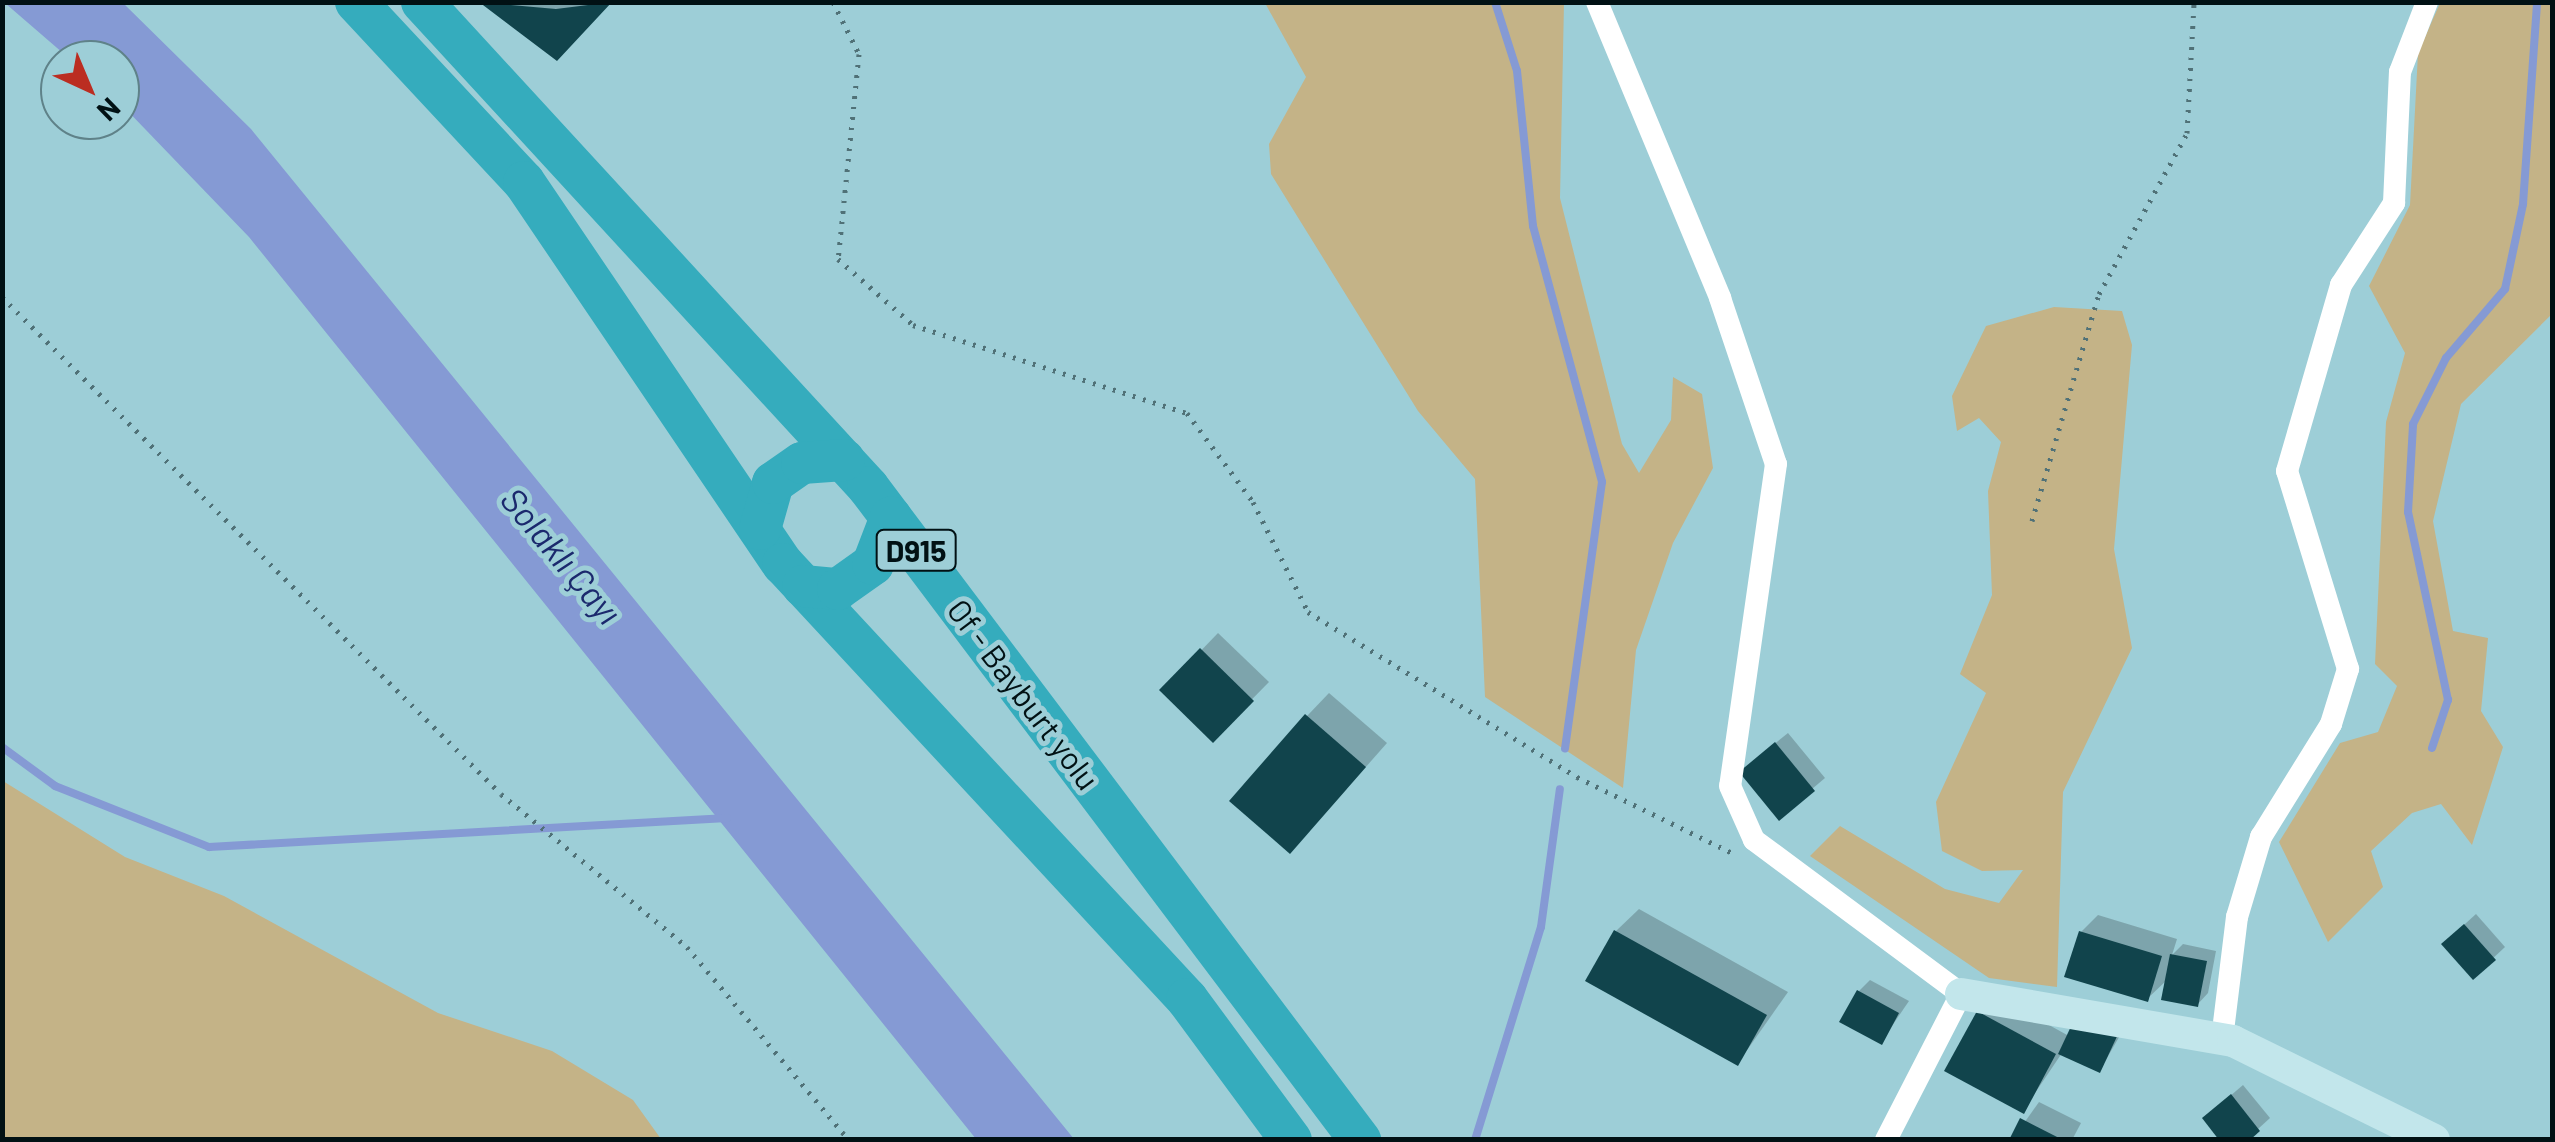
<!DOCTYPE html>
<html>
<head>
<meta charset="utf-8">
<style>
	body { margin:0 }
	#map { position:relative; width:2555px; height:1142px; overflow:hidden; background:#9dced7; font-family:Barlow,sans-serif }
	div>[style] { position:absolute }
	.green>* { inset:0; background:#c4b387 }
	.water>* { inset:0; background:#859ad4 }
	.shadow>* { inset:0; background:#0003 }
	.stream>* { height:8px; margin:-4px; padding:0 4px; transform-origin:4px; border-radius:4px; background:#859ad4 }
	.building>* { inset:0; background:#11444c }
	.path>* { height:5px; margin-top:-2.5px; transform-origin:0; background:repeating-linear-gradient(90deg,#507177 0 2.5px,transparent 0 10.5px) }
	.street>* { height:22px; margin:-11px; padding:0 11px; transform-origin:11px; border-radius:11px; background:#fff }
	.secondary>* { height:32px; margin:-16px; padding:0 16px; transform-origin:16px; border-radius:16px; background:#c2e6eb }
	.highway>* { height:42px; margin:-21px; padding:0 21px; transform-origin:21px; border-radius:21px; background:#35acbd }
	span { translate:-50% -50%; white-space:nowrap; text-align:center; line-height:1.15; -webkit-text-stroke:10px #9dced7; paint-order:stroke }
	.shield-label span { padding:2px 8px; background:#9dced7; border:2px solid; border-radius:8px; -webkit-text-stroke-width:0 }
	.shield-label { font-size:30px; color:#011114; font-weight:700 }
	.street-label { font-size:32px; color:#011114 }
	.water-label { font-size:35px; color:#1b296d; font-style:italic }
	.frame { position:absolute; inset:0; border:5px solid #011114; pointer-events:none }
	.north { position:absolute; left:40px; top:40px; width:100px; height:100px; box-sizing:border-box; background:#9dced7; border:2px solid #5f8289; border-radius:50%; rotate:136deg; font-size:28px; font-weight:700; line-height:40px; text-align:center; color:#011114 }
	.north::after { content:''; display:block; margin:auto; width:35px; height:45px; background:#bb2d21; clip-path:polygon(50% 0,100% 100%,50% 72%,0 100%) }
</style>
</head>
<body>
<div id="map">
	<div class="green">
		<i style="clip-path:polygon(1265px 3px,1564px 3px,1560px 198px,1622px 444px,1639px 473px,1671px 420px,1673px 377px,1702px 394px,1713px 468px,1673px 543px,1636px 650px,1623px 788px,1485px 697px,1475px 479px,1418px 411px,1271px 174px,1269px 144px,1306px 77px)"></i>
		<i style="clip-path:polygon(2440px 3px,2552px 3px,2552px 314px,2461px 404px,2433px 521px,2453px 631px,2488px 638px,2481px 711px,2503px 747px,2472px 845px,2441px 804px,2412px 813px,2371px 851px,2383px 887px,2328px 942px,2279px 842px,2340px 743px,2378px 732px,2397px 686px,2375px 664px,2386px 422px,2405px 353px,2369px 286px,2410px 205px,2418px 53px)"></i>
		<i style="clip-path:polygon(2054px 307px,2122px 311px,2132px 345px,2114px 549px,2132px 648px,2063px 792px,2057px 987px,1989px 978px,1810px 856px,1840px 826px,1945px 889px,1999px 903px,2023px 870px,1982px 871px,1942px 851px,1936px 802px,1986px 693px,1960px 674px,1992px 595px,1988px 491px,2001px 442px,1979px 418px,1957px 431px,1952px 396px,1986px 326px)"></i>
		<i style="clip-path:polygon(3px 781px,125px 857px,224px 896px,438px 1013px,552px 1051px,633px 1100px,661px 1139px,3px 1139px)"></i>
	</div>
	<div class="water">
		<i style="clip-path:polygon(5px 3px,123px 3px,251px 129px,1074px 1139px,976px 1139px,249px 237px,120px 103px,120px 60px,71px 60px)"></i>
	</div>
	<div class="shadow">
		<i style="clip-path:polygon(610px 2px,574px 41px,483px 3px)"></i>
		<i style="clip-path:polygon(1218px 633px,1269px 682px,1213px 739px,1163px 690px)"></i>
		<i style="clip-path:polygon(1329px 693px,1387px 743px,1312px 828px,1307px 716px)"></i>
		<i style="clip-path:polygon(1788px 733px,1825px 778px,1779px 817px,1753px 761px)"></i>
		<i style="clip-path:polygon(1639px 909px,1788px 992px,1738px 1063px,1616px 931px)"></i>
		<i style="clip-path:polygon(2476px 914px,2505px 947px,2473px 977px,2455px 933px)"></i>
		<i style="clip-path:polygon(2098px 915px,2177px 939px,2172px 955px,2183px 944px,2216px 951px,2208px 993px,2197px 1005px,2168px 979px,2147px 999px,2081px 932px)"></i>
		<i style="clip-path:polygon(1870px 980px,1909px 1001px,1881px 1042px,1859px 991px)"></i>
		<i style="clip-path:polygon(1996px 996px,2069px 1036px,2129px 1020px,2100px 1070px,2062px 1053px,2023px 1111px,1979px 1013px)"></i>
		<i style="clip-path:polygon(2243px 1085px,2270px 1118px,2246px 1140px,2216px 1108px)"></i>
		<i style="clip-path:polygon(2039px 1102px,2081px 1123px,2072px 1140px,2012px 1140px)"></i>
	</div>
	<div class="stream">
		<i style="left:1495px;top:2px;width:72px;rotate:72.3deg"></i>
		<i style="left:1517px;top:71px;width:156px;rotate:84.1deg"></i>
		<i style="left:1533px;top:226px;width:265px;rotate:74.9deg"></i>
		<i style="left:1602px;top:482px;width:269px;rotate:97.9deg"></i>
		<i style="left:2px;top:747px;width:66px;rotate:36.3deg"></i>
		<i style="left:55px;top:786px;width:166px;rotate:21.6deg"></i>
		<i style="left:209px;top:847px;width:519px;rotate:-3.2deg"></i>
		<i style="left:2432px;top:748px;width:51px;rotate:-71.6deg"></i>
		<i style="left:2448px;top:700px;width:192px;rotate:-102deg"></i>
		<i style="left:2408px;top:512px;width:88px;rotate:-86.7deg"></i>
		<i style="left:2413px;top:424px;width:74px;rotate:-63.4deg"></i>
		<i style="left:2446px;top:358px;width:91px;rotate:-49.5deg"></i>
		<i style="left:2505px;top:289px;width:87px;rotate:-78deg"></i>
		<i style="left:2523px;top:204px;width:202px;rotate:-86deg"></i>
		<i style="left:1475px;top:1140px;width:223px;rotate:-72.8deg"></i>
		<i style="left:1541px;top:927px;width:139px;rotate:-82.2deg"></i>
	</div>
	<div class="building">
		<i style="clip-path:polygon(479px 2px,556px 9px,612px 2px,557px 61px)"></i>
		<i style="clip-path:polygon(1200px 648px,1254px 701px,1213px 743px,1159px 690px)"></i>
		<i style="clip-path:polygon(1305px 714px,1366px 767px,1290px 854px,1229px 801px)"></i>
		<i style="clip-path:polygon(1775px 742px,1815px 791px,1779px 821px,1739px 772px)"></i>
		<i style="clip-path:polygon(2464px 924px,2496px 960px,2473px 980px,2441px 944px)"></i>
		<i style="clip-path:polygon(1614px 930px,1767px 1015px,1738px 1066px,1585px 981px)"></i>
		<i style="clip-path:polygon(2079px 931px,2162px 956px,2148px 1002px,2064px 977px)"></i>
		<i style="clip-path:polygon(2170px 954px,2207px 961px,2198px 1007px,2161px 1000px)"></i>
		<i style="clip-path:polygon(1857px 990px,1899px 1013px,1882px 1045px,1839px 1022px)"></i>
		<i style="clip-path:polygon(1977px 1011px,2056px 1054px,2024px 1114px,1944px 1071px)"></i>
		<i style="clip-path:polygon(2074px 1020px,2120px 1030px,2100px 1073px,2058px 1054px)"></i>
		<i style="clip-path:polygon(2231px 1094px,2260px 1131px,2250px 1140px,2219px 1140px,2202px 1118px)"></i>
		<i style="clip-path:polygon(2020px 1118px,2063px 1140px,2009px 1140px)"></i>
	</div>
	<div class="path">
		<i style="left:833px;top:2px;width:58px;rotate:63.4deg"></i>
		<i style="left:859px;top:54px;width:206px;rotate:95.8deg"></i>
		<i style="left:838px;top:259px;width:100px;rotate:41.3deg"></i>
		<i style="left:913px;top:325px;width:288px;rotate:17.8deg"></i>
		<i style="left:1187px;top:413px;width:111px;rotate:53.4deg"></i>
		<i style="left:1253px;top:502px;width:123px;rotate:63.4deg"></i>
		<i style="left:1308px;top:612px;width:316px;rotate:31.5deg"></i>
		<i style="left:1577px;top:777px;width:177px;rotate:26.1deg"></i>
		<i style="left:2px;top:297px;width:704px;rotate:44.88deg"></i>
		<i style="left:501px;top:794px;width:241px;rotate:39.4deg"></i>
		<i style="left:687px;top:947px;width:252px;rotate:50deg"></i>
		<i style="left:2032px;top:521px;width:237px;rotate:-73.6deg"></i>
		<i style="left:2099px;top:294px;width:183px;rotate:-61.3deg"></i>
		<i style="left:2187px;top:133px;width:131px;rotate:-86.9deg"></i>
	</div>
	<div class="street">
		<i style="left:1597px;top:2px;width:321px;rotate:67.4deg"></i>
		<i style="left:1720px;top:298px;width:175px;rotate:71.4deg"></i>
		<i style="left:1776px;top:464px;width:325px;rotate:98.1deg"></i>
		<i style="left:1730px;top:786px;width:59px;rotate:66deg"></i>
		<i style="left:1754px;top:840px;width:258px;rotate:36.6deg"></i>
		<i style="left:1961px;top:994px;width:164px;rotate:117.2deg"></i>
		<i style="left:2222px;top:1039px;width:123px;rotate:-83deg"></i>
		<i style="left:2237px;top:917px;width:84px;rotate:-73.3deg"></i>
		<i style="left:2261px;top:837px;width:133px;rotate:-58.2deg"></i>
		<i style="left:2331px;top:724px;width:58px;rotate:-72.8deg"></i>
		<i style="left:2348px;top:669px;width:207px;rotate:-107.1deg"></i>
		<i style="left:2287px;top:471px;width:194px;rotate:-73.8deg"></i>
		<i style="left:2341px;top:285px;width:98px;rotate:-57.1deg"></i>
		<i style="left:2394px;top:203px;width:131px;rotate:-87.4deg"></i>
		<i style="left:2400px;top:72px;width:75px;rotate:-68.9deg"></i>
	</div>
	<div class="secondary">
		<i style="left:1961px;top:994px;width:276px;rotate:9.8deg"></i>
		<i style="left:2233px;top:1041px;width:224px;rotate:26.2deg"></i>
	</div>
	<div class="highway">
		<i style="left:356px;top:2px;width:246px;rotate:47deg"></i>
		<i style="left:524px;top:182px;width:462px;rotate:55.9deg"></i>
		<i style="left:783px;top:564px;width:594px;rotate:47.12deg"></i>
		<i style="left:1187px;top:999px;width:175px;rotate:53.6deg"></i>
		<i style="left:422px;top:2px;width:659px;rotate:47.4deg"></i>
		<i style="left:868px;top:487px;width:818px;rotate:53deg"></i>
		<i style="left:760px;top:529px;width:48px;rotate:-74.2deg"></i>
		<i style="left:773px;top:483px;width:35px;rotate:-35deg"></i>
		<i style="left:802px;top:463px;width:42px;rotate:-4.1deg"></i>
		<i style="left:803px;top:586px;width:35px;rotate:5deg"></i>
		<i style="left:838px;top:589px;width:43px;rotate:-35.5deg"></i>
		<i style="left:873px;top:564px;width:50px;rotate:-69deg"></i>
	</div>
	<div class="shield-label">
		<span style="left:916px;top:550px">D915</span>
	</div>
	<div class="street-label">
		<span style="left:1024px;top:694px;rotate:53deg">Of - Bayburt yolu</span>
	</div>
	<div class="water-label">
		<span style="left:562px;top:555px;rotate:50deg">Solaklı Çayı</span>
	</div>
	<div class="frame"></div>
	<div class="north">N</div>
</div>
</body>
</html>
